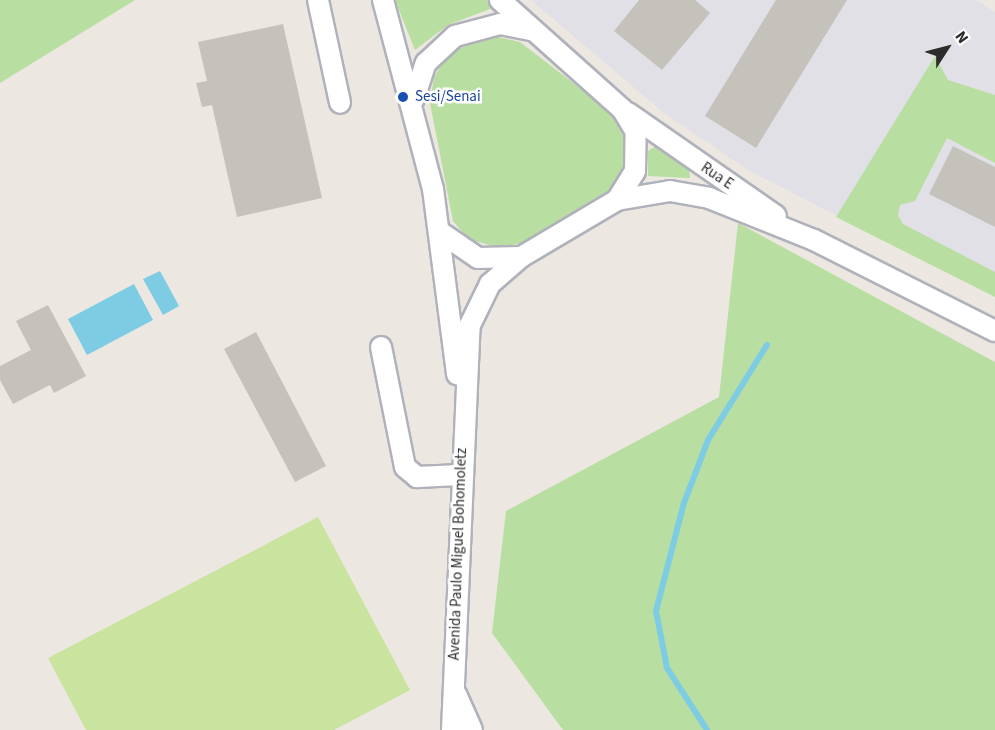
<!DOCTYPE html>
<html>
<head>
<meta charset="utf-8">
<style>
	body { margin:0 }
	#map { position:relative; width:995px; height:730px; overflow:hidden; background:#ece7e0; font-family:"Source Sans 3",sans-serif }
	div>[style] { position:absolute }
	.industrial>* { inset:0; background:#e1e0e6 }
	.green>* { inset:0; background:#b8dea2 }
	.pitch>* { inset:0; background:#c9e49f }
	.water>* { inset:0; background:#7dcce4 }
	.stream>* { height:6px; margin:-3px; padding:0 3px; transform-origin:3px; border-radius:3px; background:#7dcce4 }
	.building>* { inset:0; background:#c5c1bb }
	.roads { filter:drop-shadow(2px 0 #b0b2bb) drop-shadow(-2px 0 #b0b2bb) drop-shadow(0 2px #b0b2bb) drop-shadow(0 -2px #b0b2bb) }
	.minor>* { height:20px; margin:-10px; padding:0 10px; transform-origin:10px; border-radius:10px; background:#fff }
	.dots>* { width:16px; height:16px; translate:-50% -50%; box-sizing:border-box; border:3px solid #fff; border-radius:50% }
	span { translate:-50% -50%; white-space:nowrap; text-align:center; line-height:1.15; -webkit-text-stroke:5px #fff; paint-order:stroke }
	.transit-label { font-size:15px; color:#164399 }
	.left { translate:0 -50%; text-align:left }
	.street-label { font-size:15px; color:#2c2c2c }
	.north { position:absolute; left:917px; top:18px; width:60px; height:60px; -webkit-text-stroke:4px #fff; paint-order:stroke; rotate:54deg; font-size:16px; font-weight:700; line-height:24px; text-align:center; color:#2c2c2c }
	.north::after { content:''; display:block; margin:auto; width:21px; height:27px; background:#2c2c2c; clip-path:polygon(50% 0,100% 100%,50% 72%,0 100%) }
</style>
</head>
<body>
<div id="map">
	<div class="industrial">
		<i style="clip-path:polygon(531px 0,976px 0,995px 12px,995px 297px,748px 170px,664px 113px)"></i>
	</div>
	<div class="green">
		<i style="clip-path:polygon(0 0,135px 0,0 83px)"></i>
		<i style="clip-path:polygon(395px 0,487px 0,490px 9px,448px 25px,415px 50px)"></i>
		<i style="clip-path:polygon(494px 36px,520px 42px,612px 113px,628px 146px,625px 169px,611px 189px,521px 243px,500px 248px,468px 239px,453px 221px,430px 103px,434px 77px,447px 56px,468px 41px)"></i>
		<i style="clip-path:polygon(935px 56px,948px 80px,995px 95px,995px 163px,947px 138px,915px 201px,900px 205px,898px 215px,903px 224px,995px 272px,995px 297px,836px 217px)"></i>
		<i style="clip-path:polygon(656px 146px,689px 168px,690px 178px,648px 176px,648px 151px)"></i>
		<i style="clip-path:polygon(738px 223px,995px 362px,995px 730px,563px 730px,492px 633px,506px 511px,719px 397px)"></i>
	</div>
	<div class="pitch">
		<i style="clip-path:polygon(318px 517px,410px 690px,334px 730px,86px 730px,48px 658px)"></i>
	</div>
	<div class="water">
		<i style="clip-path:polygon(160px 271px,179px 306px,163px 315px,143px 279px)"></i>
		<i style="clip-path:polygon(134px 284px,153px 320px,87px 355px,68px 319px)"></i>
	</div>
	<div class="stream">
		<i style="left:707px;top:730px;width:74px;rotate:-122.8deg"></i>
		<i style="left:667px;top:668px;width:58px;rotate:-100.9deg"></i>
		<i style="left:656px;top:611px;width:112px;rotate:-75.5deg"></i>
		<i style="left:684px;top:503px;width:67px;rotate:-69.1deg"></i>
		<i style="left:708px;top:440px;width:112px;rotate:-58.2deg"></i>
	</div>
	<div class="building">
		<i style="clip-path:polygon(639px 0,695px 0,710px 13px,662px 70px,614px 31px)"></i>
		<i style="clip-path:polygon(776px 0,847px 0,756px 148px,705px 116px)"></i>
		<i style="clip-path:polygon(283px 24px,322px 198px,237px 217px,212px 105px,202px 107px,196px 83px,207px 81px,198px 42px)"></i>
		<i style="clip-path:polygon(953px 146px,995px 167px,995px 227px,929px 194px)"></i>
		<i style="clip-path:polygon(48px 305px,86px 376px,54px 393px,50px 385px,13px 404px,0 380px,0 366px,31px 350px,16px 321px)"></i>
		<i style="clip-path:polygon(256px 332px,326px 466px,295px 482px,224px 349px)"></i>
	</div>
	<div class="roads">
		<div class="minor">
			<i style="left:318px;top:0;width:105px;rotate:77.9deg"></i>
			<i style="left:383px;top:0;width:196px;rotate:75.2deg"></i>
			<i style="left:433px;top:189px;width:187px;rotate:82.6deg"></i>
			<i style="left:414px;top:99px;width:38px;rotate:-72deg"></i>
			<i style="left:426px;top:63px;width:40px;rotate:-43deg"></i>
			<i style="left:455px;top:36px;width:47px;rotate:-14.9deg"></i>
			<i style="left:500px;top:24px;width:32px;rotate:11deg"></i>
			<i style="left:628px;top:113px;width:180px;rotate:34.8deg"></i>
			<i style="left:617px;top:200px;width:54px;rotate:-9.6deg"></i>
			<i style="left:670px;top:191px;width:40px;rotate:10deg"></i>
			<i style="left:709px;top:198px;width:113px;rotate:21.8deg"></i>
			<i style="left:814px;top:240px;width:203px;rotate:26.7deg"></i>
			<i style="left:440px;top:232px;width:46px;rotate:34.4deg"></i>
			<i style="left:478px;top:258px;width:43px;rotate:-1.3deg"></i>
			<i style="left:521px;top:257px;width:112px;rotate:-30.7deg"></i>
			<i style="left:617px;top:200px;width:34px;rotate:-58deg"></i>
			<i style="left:635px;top:171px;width:39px;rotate:-89deg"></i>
			<i style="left:636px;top:132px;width:27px;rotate:-121deg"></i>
			<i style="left:622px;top:109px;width:164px;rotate:-138.2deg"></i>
			<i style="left:381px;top:347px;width:122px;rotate:78.7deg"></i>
			<i style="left:405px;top:467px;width:16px;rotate:40deg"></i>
			<i style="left:417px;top:477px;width:43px;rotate:-2.7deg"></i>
			<i style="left:456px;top:694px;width:39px;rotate:66deg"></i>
			<i style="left:452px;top:730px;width:405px;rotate:-87.5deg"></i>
			<i style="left:470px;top:325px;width:46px;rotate:-64deg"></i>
			<i style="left:490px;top:284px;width:41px;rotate:-41.1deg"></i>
		</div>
	</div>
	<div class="dots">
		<i style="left:403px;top:97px;background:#1a4fb4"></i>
	</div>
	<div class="transit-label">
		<span class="left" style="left:415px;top:97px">Sesi/Senai</span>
	</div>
	<div class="street-label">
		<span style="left:717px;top:176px;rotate:34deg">Rua E</span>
		<span style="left:458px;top:554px;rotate:-88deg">Avenida Paulo Miguel Bohomoletz</span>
	</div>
	<div class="north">N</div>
</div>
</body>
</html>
